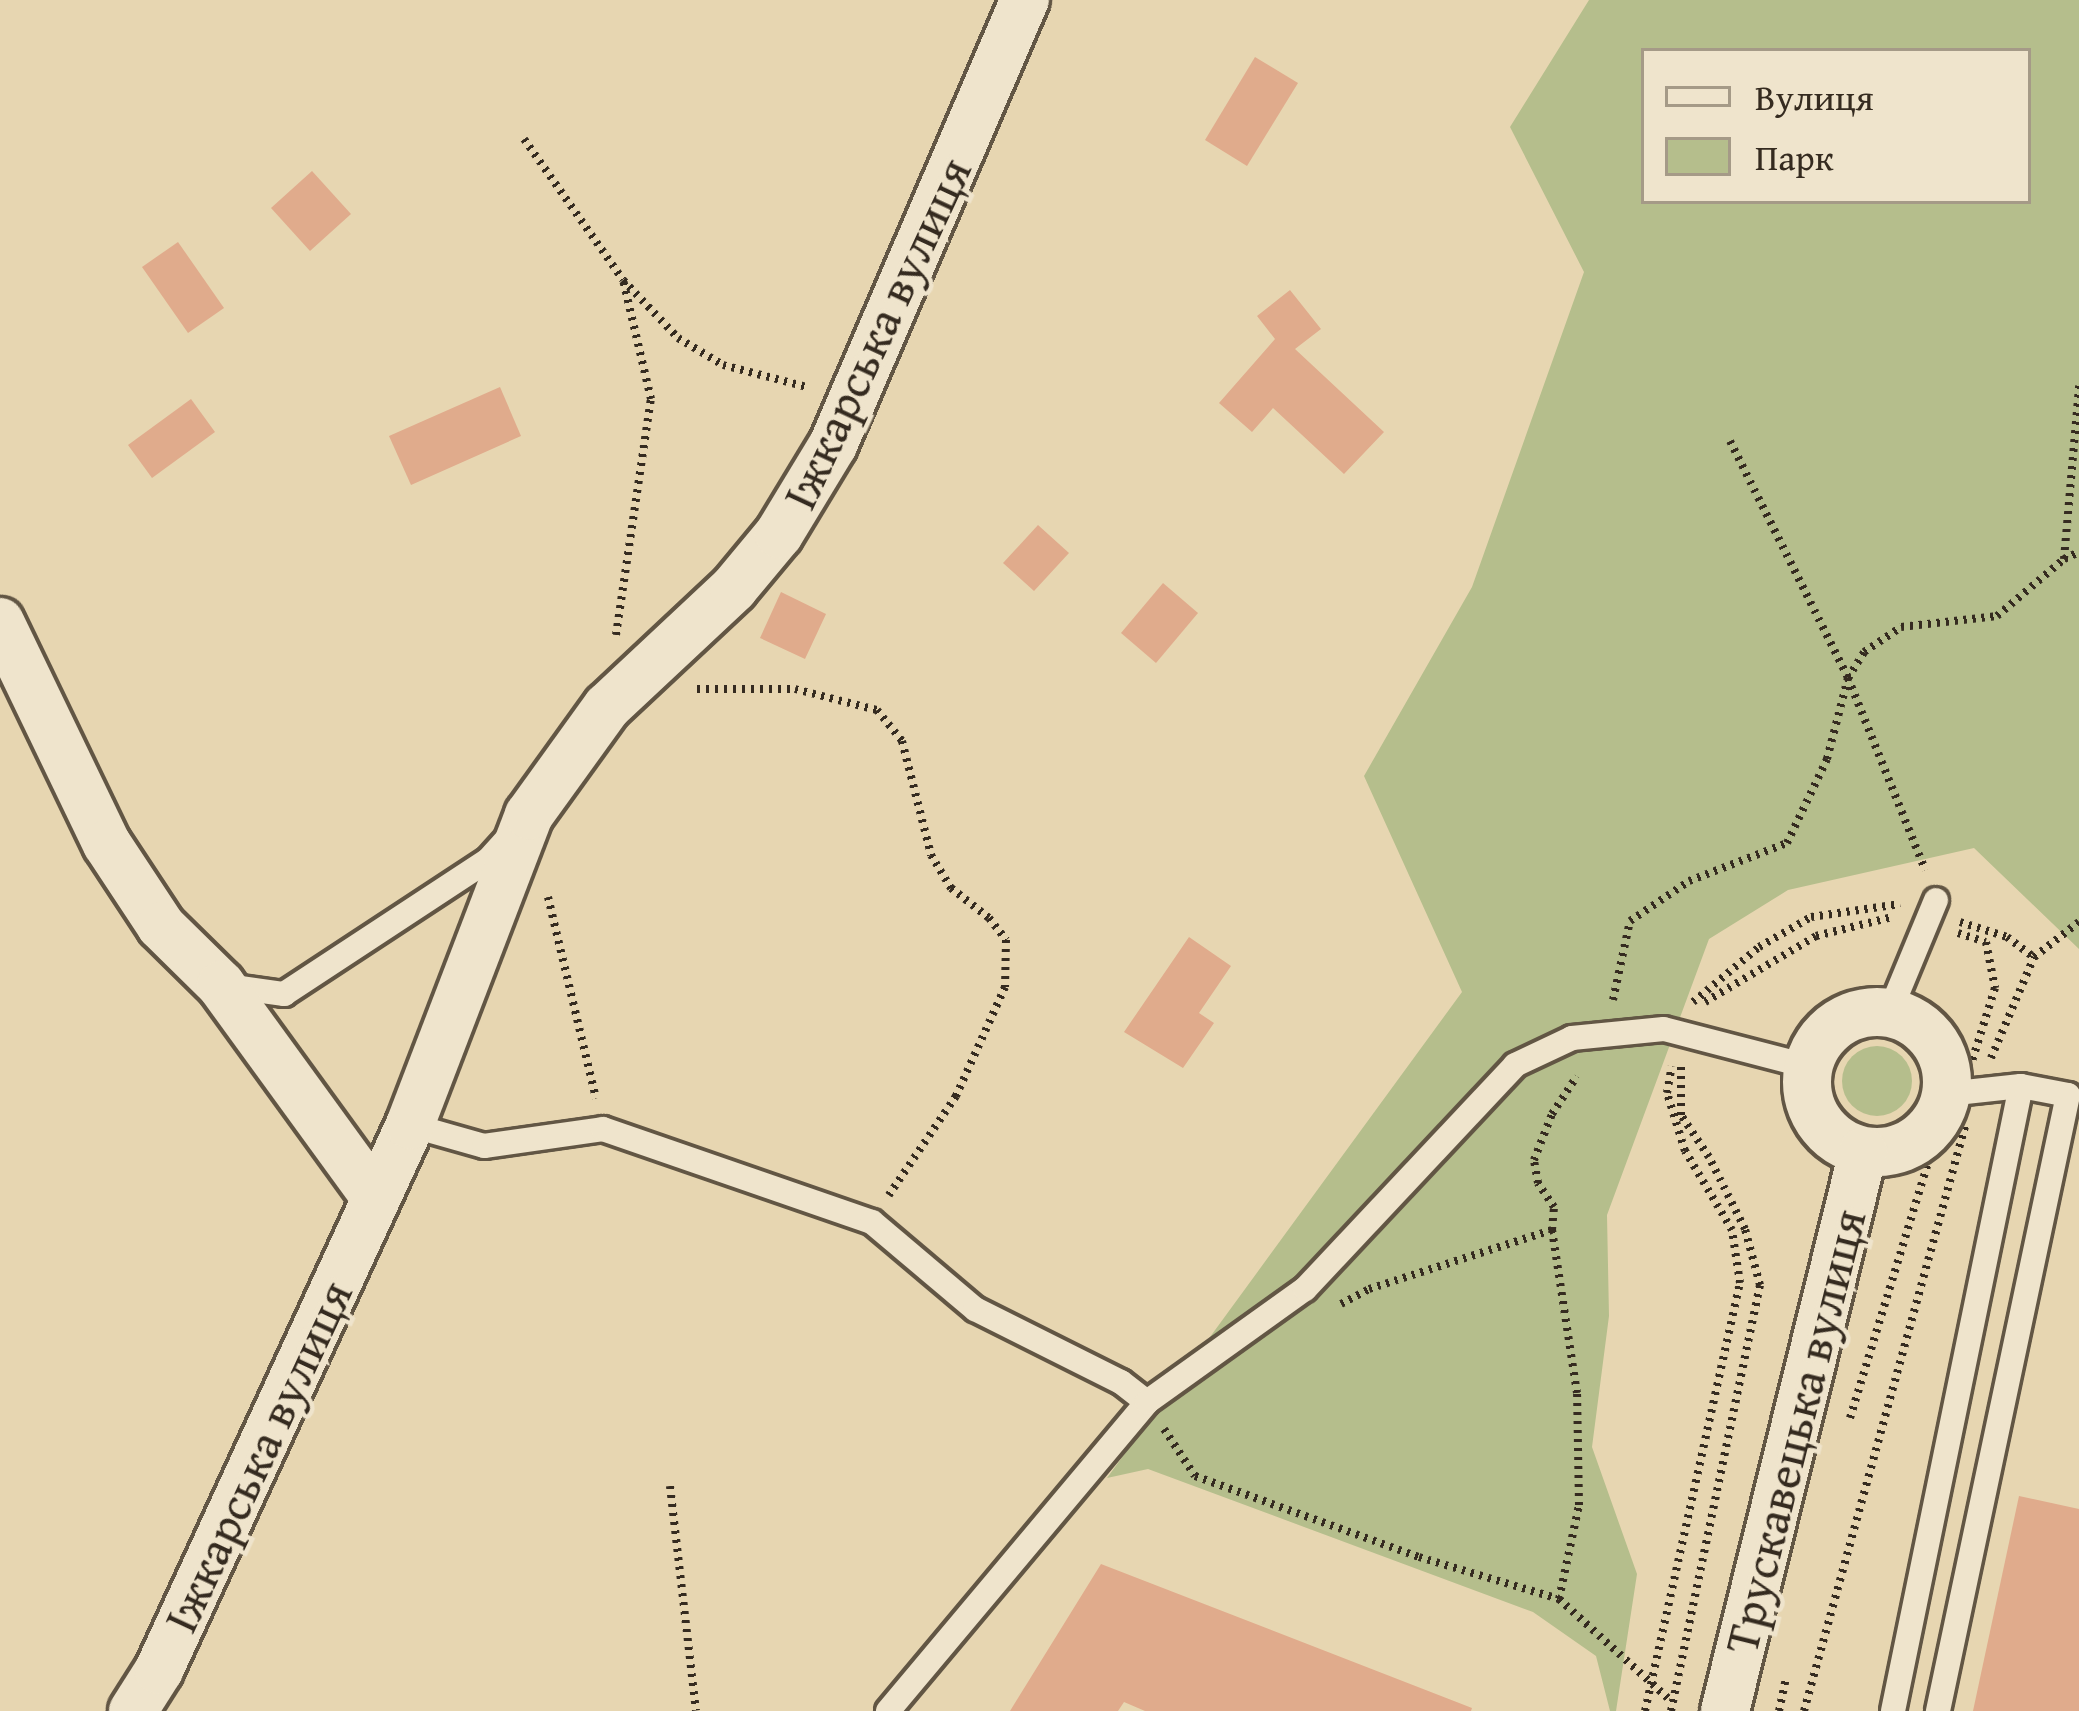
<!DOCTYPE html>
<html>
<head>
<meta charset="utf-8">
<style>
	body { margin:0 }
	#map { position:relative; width:2079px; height:1711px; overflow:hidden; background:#e7d6b1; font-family:"Gentium Book Plus",serif }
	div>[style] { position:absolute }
	.green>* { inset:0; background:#b5be8c }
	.round { border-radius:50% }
	.building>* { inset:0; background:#e0ab8c }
	.path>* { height:8px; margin-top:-4px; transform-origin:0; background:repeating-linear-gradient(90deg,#352b20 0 3px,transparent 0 9px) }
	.roads { filter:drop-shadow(3px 0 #625644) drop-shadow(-3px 0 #625644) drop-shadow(0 3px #625644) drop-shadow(0 -3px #625644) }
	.lane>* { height:24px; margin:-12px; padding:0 12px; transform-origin:12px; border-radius:12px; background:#efe4cc }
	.street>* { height:48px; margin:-24px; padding:0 24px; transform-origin:24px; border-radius:24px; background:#efe4cc }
	.street>.ring { margin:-24px; padding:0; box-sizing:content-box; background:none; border:48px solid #efe4cc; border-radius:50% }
	span { translate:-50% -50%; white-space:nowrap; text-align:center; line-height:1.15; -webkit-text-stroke:9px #efe4cc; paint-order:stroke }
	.street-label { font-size:48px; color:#352b20 }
	.legend { position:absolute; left:1641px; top:48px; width:390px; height:156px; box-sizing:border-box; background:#efe4cc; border:3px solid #a59a87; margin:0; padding:15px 21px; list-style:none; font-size:36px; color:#352b20 }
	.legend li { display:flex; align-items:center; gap:24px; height:60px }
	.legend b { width:60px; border:3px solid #a59a87 }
</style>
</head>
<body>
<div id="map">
	<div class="green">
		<i style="clip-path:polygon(evenodd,1589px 0,2079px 0,2079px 949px,1974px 848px,1788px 890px,1709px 939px,1607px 1215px,1609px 1316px,1592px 1447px,1637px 1574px,1616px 1711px,1610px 1711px,1596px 1656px,1533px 1612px,1148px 1469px,1107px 1478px,1462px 992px,1364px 776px,1472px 587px,1584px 272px,1510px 127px,1589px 0,1644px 51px,2028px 51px,2028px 201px,1644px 201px,1644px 51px)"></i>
		<i class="round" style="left:1842px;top:1046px;width:70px;height:70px"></i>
	</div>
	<div class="building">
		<i style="clip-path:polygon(1255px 57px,1298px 83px,1247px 166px,1205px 140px)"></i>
		<i style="clip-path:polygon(312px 171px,351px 214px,310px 251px,271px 208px)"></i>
		<i style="clip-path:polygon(178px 242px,224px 308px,188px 333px,142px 267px)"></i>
		<i style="clip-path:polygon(1290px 290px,1321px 329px,1295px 349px,1384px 432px,1344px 474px,1273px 408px,1252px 432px,1219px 403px,1275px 339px,1257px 316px)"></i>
		<i style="clip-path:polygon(500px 387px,521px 436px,411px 485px,389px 436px)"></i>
		<i style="clip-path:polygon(191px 399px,215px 432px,152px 478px,128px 445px)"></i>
		<i style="clip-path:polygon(1038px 525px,1069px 553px,1034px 591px,1003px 563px)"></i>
		<i style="clip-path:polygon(1163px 583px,1198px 613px,1156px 663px,1121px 633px)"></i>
		<i style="clip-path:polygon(781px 592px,826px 614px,805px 659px,760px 638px)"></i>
		<i style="clip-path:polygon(1189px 937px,1231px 966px,1199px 1013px,1214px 1023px,1183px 1068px,1124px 1032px)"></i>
		<i style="clip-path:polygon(2019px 1496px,2079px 1509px,2079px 1711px,1973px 1711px)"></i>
		<i style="clip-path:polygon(1101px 1564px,1472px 1708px,1471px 1711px,1145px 1711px,1124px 1702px,1118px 1711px,1010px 1711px)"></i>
	</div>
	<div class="path">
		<i style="left:524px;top:139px;width:172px;rotate:54.9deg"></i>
		<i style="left:623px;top:280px;width:80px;rotate:46.5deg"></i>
		<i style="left:678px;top:338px;width:52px;rotate:31deg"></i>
		<i style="left:723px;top:365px;width:87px;rotate:14.7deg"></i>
		<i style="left:1730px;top:441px;width:265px;rotate:63.5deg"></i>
		<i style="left:1848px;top:678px;width:207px;rotate:68.1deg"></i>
		<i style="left:2064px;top:559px;width:17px;rotate:-25deg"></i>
		<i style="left:616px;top:635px;width:239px;rotate:-81.6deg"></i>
		<i style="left:651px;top:399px;width:122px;rotate:-103.2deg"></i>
		<i style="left:697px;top:689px;width:98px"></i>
		<i style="left:795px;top:689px;width:85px;rotate:14.4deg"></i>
		<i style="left:877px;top:710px;width:40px;rotate:51deg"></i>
		<i style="left:902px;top:741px;width:118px;rotate:75.7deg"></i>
		<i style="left:931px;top:855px;width:39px;rotate:59deg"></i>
		<i style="left:951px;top:888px;width:48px;rotate:38.3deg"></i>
		<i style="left:989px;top:918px;width:28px;rotate:52deg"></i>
		<i style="left:1006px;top:940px;width:47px;rotate:91.2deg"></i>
		<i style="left:1005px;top:987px;width:120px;rotate:114.2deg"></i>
		<i style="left:956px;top:1096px;width:120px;rotate:124.1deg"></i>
		<i style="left:548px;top:897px;width:207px;rotate:76.6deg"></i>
		<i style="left:1960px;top:922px;width:49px;rotate:17.7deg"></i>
		<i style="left:2007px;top:937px;width:34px;rotate:37deg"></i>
		<i style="left:1958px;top:933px;width:29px;rotate:18deg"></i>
		<i style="left:1986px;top:942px;width:47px;rotate:78.9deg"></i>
		<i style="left:1995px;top:988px;width:77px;rotate:107.5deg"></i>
		<i style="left:1613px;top:1000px;width:81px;rotate:-77.9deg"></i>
		<i style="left:1630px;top:921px;width:71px;rotate:-34.1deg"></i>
		<i style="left:1689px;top:881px;width:105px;rotate:-21.2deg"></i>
		<i style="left:1787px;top:843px;width:93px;rotate:-64.5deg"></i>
		<i style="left:1827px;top:759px;width:84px;rotate:-75.5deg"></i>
		<i style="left:1848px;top:678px;width:31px;rotate:-58deg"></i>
		<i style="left:1864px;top:652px;width:45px;rotate:-34deg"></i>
		<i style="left:1901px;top:627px;width:97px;rotate:-6.5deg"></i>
		<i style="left:1997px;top:616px;width:88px;rotate:-40.4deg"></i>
		<i style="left:2064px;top:559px;width:174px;rotate:-85deg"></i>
		<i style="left:1693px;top:1002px;width:86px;rotate:-39.8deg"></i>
		<i style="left:1759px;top:947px;width:60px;rotate:-30deg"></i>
		<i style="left:1811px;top:917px;width:90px;rotate:-8.3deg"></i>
		<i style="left:1705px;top:1002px;width:129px;rotate:-30.7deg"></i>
		<i style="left:1816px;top:936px;width:78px;rotate:-14deg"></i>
		<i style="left:1991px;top:1058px;width:110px;rotate:-66.9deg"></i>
		<i style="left:2034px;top:957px;width:57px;rotate:-37.9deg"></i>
		<i style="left:1341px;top:1304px;width:32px;rotate:-28deg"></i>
		<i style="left:1369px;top:1289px;width:192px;rotate:-17.9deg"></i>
		<i style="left:1552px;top:1230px;width:23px;rotate:-85deg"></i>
		<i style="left:1554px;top:1207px;width:29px;rotate:-124deg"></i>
		<i style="left:1538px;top:1183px;width:23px;rotate:-100deg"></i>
		<i style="left:1534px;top:1160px;width:49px;rotate:-68.6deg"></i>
		<i style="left:1552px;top:1114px;width:45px;rotate:-56.7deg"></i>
		<i style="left:1850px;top:1418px;width:273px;rotate:-73deg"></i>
		<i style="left:1930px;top:1157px;width:35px;rotate:-65deg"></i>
		<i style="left:1164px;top:1429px;width:56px;rotate:56.6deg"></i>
		<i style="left:1195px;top:1476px;width:238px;rotate:19.9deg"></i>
		<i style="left:1419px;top:1557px;width:146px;rotate:16.7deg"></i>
		<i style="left:1559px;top:1599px;width:96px;rotate:-78deg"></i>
		<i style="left:1579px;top:1505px;width:112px;rotate:-91deg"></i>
		<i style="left:1577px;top:1393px;width:165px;rotate:-98.7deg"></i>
		<i style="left:670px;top:1486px;width:226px;rotate:83.4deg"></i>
		<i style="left:1559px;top:1599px;width:153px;rotate:42.3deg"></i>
		<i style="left:1645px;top:1711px;width:438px;rotate:-77.5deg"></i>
		<i style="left:1740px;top:1283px;width:54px;rotate:-98.6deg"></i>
		<i style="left:1732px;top:1230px;width:92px;rotate:-120.7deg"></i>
		<i style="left:1685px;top:1151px;width:61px;rotate:-107.2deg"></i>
		<i style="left:1667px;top:1093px;width:27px;rotate:-80deg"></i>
		<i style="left:1671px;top:1711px;width:435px;rotate:-78.2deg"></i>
		<i style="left:1760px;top:1285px;width:58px;rotate:-105deg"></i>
		<i style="left:1745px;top:1229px;width:80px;rotate:-116.6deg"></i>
		<i style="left:1709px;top:1157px;width:50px;rotate:-123.7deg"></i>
		<i style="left:1681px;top:1115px;width:49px;rotate:-90deg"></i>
		<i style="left:1779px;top:1711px;width:35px;rotate:-78deg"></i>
		<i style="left:1804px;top:1711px;width:610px;rotate:-74.6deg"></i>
	</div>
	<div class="roads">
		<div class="lane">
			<i style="left:226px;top:986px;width:59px;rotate:7.9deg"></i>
			<i style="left:284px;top:994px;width:244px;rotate:-33.3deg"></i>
			<i style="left:488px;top:860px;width:28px;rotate:-48deg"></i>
			<i style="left:1890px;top:1011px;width:120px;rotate:-67.5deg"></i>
			<i style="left:1947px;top:1094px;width:74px;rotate:-6.2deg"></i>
			<i style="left:410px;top:1125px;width:77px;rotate:15.8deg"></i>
			<i style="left:484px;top:1146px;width:120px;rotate:-8.1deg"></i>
			<i style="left:603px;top:1129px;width:285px;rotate:19.1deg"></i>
			<i style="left:872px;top:1222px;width:135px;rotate:40.2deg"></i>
			<i style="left:975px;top:1309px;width:163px;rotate:26.6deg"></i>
			<i style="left:1121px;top:1382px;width:33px;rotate:38deg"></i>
			<i style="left:888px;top:1711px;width:403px;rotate:-50deg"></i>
			<i style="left:1147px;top:1402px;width:194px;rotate:-35.6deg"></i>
			<i style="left:1305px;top:1289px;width:307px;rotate:-46.8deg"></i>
			<i style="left:1515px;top:1065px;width:63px;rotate:-25.3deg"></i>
			<i style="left:1572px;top:1038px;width:92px;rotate:-5.6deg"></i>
			<i style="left:1664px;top:1029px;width:148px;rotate:14.5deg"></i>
			<i style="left:1893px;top:1711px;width:638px;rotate:-78.43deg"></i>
			<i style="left:2021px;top:1086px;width:48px;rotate:10.8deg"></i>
			<i style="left:2068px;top:1095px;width:630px;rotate:101.92deg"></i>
		</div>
		<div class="street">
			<i style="left:0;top:622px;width:246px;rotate:64.3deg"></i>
			<i style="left:107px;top:844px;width:98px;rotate:56.6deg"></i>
			<i style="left:161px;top:926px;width:84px;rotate:44.5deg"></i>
			<i style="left:221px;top:985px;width:262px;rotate:54deg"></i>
			<i class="ring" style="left:1807px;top:1012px;width:92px;height:92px"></i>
			<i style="left:133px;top:1711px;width:49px;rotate:-57.6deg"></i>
			<i style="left:159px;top:1670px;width:600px;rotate:-65.27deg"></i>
			<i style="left:410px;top:1125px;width:332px;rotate:-69deg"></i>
			<i style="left:529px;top:815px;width:133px;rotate:-54.2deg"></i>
			<i style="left:607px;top:707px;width:174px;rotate:-43.1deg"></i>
			<i style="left:734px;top:588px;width:70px;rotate:-50.2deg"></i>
			<i style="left:779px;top:534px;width:104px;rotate:-58.8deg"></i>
			<i style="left:833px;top:445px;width:485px;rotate:-66.7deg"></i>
			<i style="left:1725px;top:1711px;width:576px;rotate:-76.13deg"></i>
		</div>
	</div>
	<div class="street-label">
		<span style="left:876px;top:333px;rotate:-65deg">Іжкарська вулиця</span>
		<span style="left:1794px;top:1431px;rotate:-76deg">Трускавецька вулиця</span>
		<span style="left:257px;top:1456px;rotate:-65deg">Іжкарська вулиця</span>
	</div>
	<ul class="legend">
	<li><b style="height:15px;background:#efe4cc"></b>Вулиця</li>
	<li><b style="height:33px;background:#b5be8c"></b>Парк</li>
	</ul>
</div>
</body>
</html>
